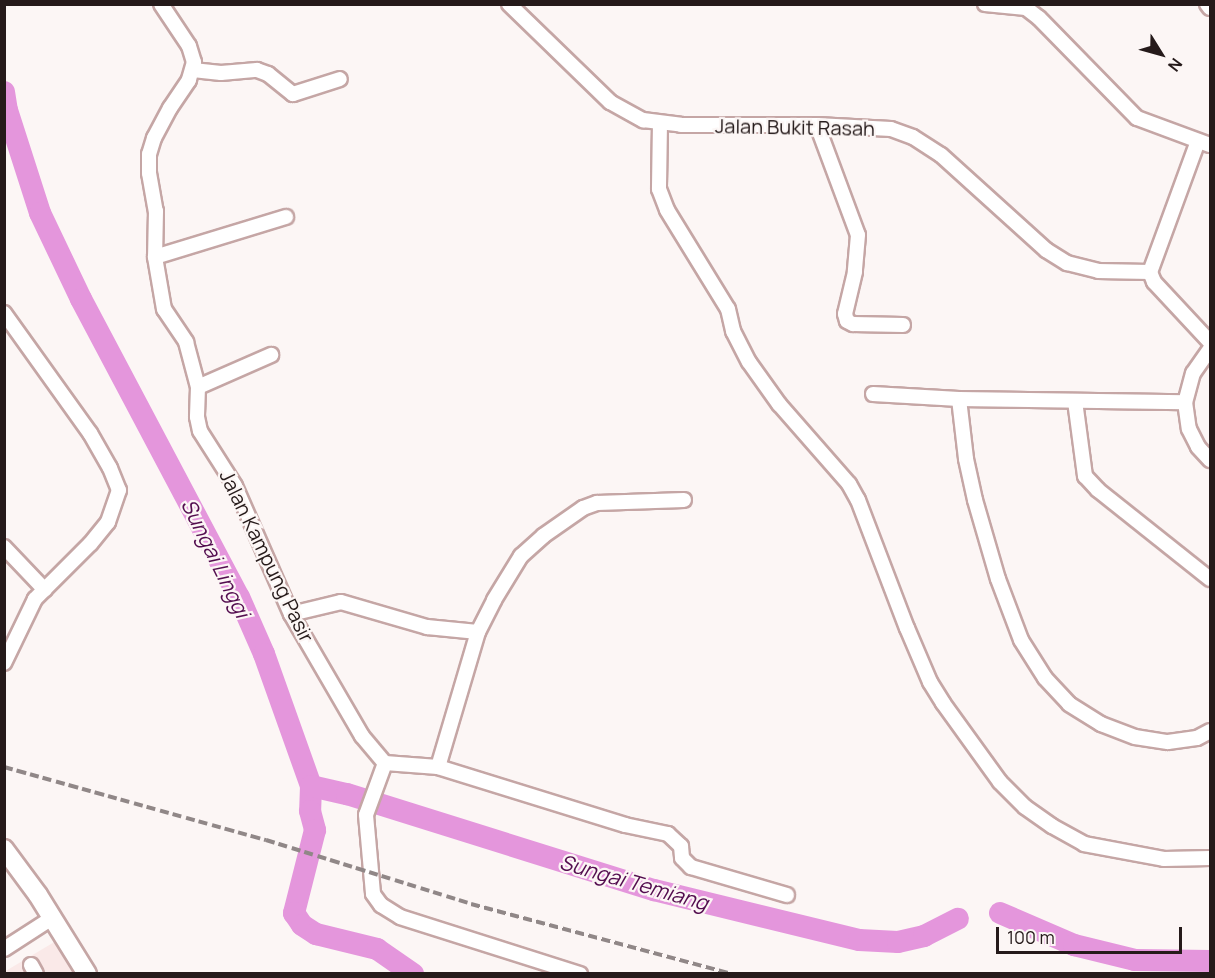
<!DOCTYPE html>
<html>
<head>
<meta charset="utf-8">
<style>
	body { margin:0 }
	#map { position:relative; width:1215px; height:978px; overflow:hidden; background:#fcf6f5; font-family:Manrope,sans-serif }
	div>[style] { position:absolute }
	.built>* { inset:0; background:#fae9e8 }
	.river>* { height:22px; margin:-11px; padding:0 11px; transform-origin:11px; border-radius:11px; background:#e496dc }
	.roads { filter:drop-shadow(2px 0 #c5a6a5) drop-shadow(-2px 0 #c5a6a5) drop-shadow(0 2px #c5a6a5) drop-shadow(0 -2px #c5a6a5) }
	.minor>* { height:14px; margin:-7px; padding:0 7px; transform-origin:7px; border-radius:7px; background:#fff }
	.major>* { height:18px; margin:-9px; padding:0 9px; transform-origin:9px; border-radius:9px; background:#fff }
	.rail>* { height:4px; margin-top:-2px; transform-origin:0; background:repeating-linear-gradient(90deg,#908787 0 9px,transparent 0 13.5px) }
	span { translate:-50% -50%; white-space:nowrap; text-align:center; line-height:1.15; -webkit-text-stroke:4.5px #fcf6f5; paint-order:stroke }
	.street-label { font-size:20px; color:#251a1a }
	.water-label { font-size:21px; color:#530d4f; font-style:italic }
	.frame { position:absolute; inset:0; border:6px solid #251a1a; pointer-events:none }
	.north { position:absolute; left:1131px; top:24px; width:60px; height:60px; -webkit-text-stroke:4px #fcf6f5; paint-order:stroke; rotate:127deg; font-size:16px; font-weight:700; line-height:24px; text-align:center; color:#251a1a }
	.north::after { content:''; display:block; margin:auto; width:21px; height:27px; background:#251a1a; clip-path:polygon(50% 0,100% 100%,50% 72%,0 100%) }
	.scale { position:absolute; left:996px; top:927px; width:186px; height:27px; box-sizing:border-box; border:3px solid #251a1a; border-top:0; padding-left:8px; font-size:18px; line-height:21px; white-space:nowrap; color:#251a1a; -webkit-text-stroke:4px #fcf6f5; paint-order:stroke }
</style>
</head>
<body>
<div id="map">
	<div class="built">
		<i style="clip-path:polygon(56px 941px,75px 973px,5px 974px,4px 972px)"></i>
	</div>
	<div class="river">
		<i style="left:4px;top:92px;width:18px;rotate:81deg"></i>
		<i style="left:7px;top:110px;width:108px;rotate:72.2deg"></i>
		<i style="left:40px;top:213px;width:95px;rotate:64.5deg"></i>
		<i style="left:81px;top:299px;width:337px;rotate:62.1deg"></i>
		<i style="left:239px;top:597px;width:62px;rotate:66.3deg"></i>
		<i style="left:264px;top:654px;width:140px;rotate:70.4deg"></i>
		<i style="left:311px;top:786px;width:25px;rotate:92deg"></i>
		<i style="left:310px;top:811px;width:20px;rotate:75deg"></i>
		<i style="left:315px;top:830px;width:86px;rotate:104.2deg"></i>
		<i style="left:294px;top:913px;width:14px;rotate:56deg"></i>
		<i style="left:302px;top:925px;width:17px;rotate:33deg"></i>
		<i style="left:316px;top:934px;width:63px;rotate:13.8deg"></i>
		<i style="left:377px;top:949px;width:44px;rotate:34.8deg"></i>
		<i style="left:311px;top:786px;width:37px;rotate:13deg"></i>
		<i style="left:347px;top:794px;width:322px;rotate:17.4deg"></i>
		<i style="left:654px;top:890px;width:211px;rotate:13.7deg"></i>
		<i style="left:859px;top:940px;width:39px;rotate:3deg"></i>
		<i style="left:898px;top:942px;width:27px;rotate:-13deg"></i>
		<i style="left:924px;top:936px;width:38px;rotate:-27deg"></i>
		<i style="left:1000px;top:913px;width:81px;rotate:23.4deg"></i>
		<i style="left:1074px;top:945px;width:63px;rotate:13.8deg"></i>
		<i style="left:1135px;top:960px;width:75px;rotate:0.8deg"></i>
	</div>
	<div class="roads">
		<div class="minor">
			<i style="left:161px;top:4px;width:50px;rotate:56.3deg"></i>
			<i style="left:189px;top:46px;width:17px;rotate:73deg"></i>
			<i style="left:194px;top:62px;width:19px;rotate:106deg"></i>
			<i style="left:189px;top:80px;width:34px;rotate:124deg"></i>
			<i style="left:170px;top:108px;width:34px;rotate:118deg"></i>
			<i style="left:154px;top:138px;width:17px;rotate:107deg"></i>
			<i style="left:149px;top:154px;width:19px;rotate:90deg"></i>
			<i style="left:149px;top:173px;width:39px;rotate:80deg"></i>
			<i style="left:156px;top:211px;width:46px;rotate:91.2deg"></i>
			<i style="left:155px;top:257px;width:53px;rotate:80.2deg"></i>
			<i style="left:164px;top:309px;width:40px;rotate:56deg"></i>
			<i style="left:186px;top:342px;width:47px;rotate:75.1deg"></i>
			<i style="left:198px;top:387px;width:30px;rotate:92deg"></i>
			<i style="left:197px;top:417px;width:14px;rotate:78deg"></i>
			<i style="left:200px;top:431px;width:65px;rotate:57.5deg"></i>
			<i style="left:235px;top:486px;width:140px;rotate:66.4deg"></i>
			<i style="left:291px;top:614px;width:141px;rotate:59.8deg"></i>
			<i style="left:362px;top:736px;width:35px;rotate:50deg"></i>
			<i style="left:509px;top:4px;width:141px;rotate:44.1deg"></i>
			<i style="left:610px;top:102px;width:38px;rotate:29deg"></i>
			<i style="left:643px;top:120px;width:38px;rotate:7deg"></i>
			<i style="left:681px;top:125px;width:136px"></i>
			<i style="left:817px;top:125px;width:74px;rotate:3.1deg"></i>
			<i style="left:891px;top:129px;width:23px;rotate:20deg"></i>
			<i style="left:913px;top:137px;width:33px;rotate:33deg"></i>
			<i style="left:941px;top:155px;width:142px;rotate:42.1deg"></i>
			<i style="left:1046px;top:250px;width:25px;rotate:32deg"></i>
			<i style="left:1067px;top:263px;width:32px;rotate:14deg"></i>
			<i style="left:1098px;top:271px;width:52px;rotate:1.1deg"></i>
			<i style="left:985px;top:4px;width:41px;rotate:5.6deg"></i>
			<i style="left:1026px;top:8px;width:16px;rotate:38deg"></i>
			<i style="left:1039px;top:18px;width:140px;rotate:45.6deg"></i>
			<i style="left:1137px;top:118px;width:78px;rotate:20.3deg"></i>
			<i style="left:1207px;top:4px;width:5px;rotate:53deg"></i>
			<i style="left:193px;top:70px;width:28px;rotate:6deg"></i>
			<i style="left:221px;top:73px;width:36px;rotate:-5deg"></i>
			<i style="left:257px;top:70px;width:12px;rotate:20deg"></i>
			<i style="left:268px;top:74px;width:32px;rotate:39deg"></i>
			<i style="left:293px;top:94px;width:49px;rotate:-17.7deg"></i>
			<i style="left:660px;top:123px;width:66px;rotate:90.9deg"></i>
			<i style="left:659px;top:189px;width:22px;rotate:69deg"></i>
			<i style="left:667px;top:210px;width:116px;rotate:58.4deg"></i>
			<i style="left:728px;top:309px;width:23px;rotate:77deg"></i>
			<i style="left:733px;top:331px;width:35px;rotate:63deg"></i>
			<i style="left:749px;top:362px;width:52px;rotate:54.5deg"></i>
			<i style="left:779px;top:404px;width:106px;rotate:48.8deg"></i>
			<i style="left:849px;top:484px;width:18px;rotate:61deg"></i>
			<i style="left:858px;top:500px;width:137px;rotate:69.1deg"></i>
			<i style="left:907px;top:628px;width:59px;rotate:66.9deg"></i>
			<i style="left:930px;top:682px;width:25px;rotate:58deg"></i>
			<i style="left:943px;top:703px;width:97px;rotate:54.2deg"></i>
			<i style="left:1000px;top:782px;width:35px;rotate:45deg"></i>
			<i style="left:1025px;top:807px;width:33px;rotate:35deg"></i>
			<i style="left:1052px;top:826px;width:37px;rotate:29deg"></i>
			<i style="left:1084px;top:844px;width:81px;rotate:10.6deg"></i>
			<i style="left:1164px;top:859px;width:46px;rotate:-1.2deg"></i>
			<i style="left:817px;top:125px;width:117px;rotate:69.6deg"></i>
			<i style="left:858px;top:235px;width:37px;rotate:95deg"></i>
			<i style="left:855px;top:272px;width:43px;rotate:103.4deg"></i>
			<i style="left:845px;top:314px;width:7px;rotate:74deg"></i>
			<i style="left:847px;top:321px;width:7px;rotate:27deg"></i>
			<i style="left:853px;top:324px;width:50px;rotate:1.1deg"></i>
			<i style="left:1198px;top:141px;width:140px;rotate:110.1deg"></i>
			<i style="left:1150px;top:272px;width:11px;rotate:68deg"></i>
			<i style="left:1154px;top:282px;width:82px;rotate:47deg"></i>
			<i style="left:155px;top:257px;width:137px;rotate:-17deg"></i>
			<i style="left:4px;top:313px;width:148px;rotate:54.4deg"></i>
			<i style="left:90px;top:433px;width:40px;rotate:60.3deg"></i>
			<i style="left:110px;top:468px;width:24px;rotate:68deg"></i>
			<i style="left:119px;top:490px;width:34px;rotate:109deg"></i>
			<i style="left:108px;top:522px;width:28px;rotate:129deg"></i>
			<i style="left:90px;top:544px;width:78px;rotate:135deg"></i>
			<i style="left:35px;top:599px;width:71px;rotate:115.8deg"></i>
			<i style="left:1210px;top:349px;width:29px;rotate:125deg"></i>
			<i style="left:1193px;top:373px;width:30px;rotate:105deg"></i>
			<i style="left:1185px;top:402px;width:27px;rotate:82deg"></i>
			<i style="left:1189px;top:429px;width:20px;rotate:63deg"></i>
			<i style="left:1198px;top:447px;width:18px;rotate:47deg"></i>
			<i style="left:198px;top:387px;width:80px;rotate:-23.7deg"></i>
			<i style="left:873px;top:394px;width:86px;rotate:3.3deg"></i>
			<i style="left:959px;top:399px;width:226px;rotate:0.8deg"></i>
			<i style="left:959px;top:399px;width:60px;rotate:83.3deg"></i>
			<i style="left:966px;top:459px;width:42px;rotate:77.6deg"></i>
			<i style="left:975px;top:500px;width:82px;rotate:73.8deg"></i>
			<i style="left:998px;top:579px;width:65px;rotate:69.3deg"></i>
			<i style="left:1021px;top:640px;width:45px;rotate:57.7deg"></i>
			<i style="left:1045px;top:678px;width:35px;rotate:47deg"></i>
			<i style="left:1069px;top:704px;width:38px;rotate:32deg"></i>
			<i style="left:1101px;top:724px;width:36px;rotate:21deg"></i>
			<i style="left:1135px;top:737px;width:33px;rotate:9deg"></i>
			<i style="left:1168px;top:742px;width:29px;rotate:-8deg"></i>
			<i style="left:1197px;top:738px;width:15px;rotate:-28deg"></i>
			<i style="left:1075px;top:401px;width:76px;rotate:82.4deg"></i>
			<i style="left:1085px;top:476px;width:19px;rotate:47deg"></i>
			<i style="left:1098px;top:490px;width:143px;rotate:38.5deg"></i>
			<i style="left:4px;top:547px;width:59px;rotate:46.4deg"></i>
			<i style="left:291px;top:614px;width:51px;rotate:-13.5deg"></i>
			<i style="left:341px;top:602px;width:90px;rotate:16.2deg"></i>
			<i style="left:427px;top:627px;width:51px;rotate:5.6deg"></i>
			<i style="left:478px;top:632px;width:36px;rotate:-63deg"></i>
			<i style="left:494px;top:600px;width:52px;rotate:-58.5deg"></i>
			<i style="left:521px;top:556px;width:30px;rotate:-42deg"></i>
			<i style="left:543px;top:536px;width:49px;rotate:-35deg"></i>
			<i style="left:583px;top:508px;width:15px;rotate:-20deg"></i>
			<i style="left:597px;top:503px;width:87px;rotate:-2deg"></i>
			<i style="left:385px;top:763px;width:53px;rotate:4.3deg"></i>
			<i style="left:438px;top:767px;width:196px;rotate:17.2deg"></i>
			<i style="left:625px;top:825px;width:44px;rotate:11.8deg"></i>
			<i style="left:668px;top:834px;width:18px;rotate:43deg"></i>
			<i style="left:681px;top:846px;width:12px;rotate:85deg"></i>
			<i style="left:682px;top:858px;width:13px;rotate:45deg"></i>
			<i style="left:691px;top:867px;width:100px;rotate:16.3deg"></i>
			<i style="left:385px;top:763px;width:55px;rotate:110.1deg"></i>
			<i style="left:366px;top:815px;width:79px;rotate:84.9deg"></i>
			<i style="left:373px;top:894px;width:14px;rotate:54deg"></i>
			<i style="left:381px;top:905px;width:22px;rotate:32deg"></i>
			<i style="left:400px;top:917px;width:189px;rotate:17.6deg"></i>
			<i style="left:438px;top:767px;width:141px;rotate:-73.5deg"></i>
			<i style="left:4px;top:949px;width:57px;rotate:-32.9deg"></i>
			<i style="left:31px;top:965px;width:10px;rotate:61deg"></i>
		</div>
		<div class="major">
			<i style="left:4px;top:849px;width:57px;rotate:53.5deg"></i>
			<i style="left:38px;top:895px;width:93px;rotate:58.2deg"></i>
		</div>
	</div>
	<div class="rail">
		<i style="left:4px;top:767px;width:272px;rotate:15.6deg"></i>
		<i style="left:266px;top:840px;width:215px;rotate:17.3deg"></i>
		<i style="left:471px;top:904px;width:270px;rotate:15deg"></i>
	</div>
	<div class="street-label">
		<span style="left:795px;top:127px;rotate:1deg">Jalan Bukit Rasah</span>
		<span style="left:267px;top:556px;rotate:64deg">Jalan Kampung Pasir</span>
	</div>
	<div class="water-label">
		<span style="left:216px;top:558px;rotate:64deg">Sungai Linggi</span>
		<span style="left:634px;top:882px;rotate:16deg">Sungai Temiang</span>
	</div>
	<div class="frame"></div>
	<div class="north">N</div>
	<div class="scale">100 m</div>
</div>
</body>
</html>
